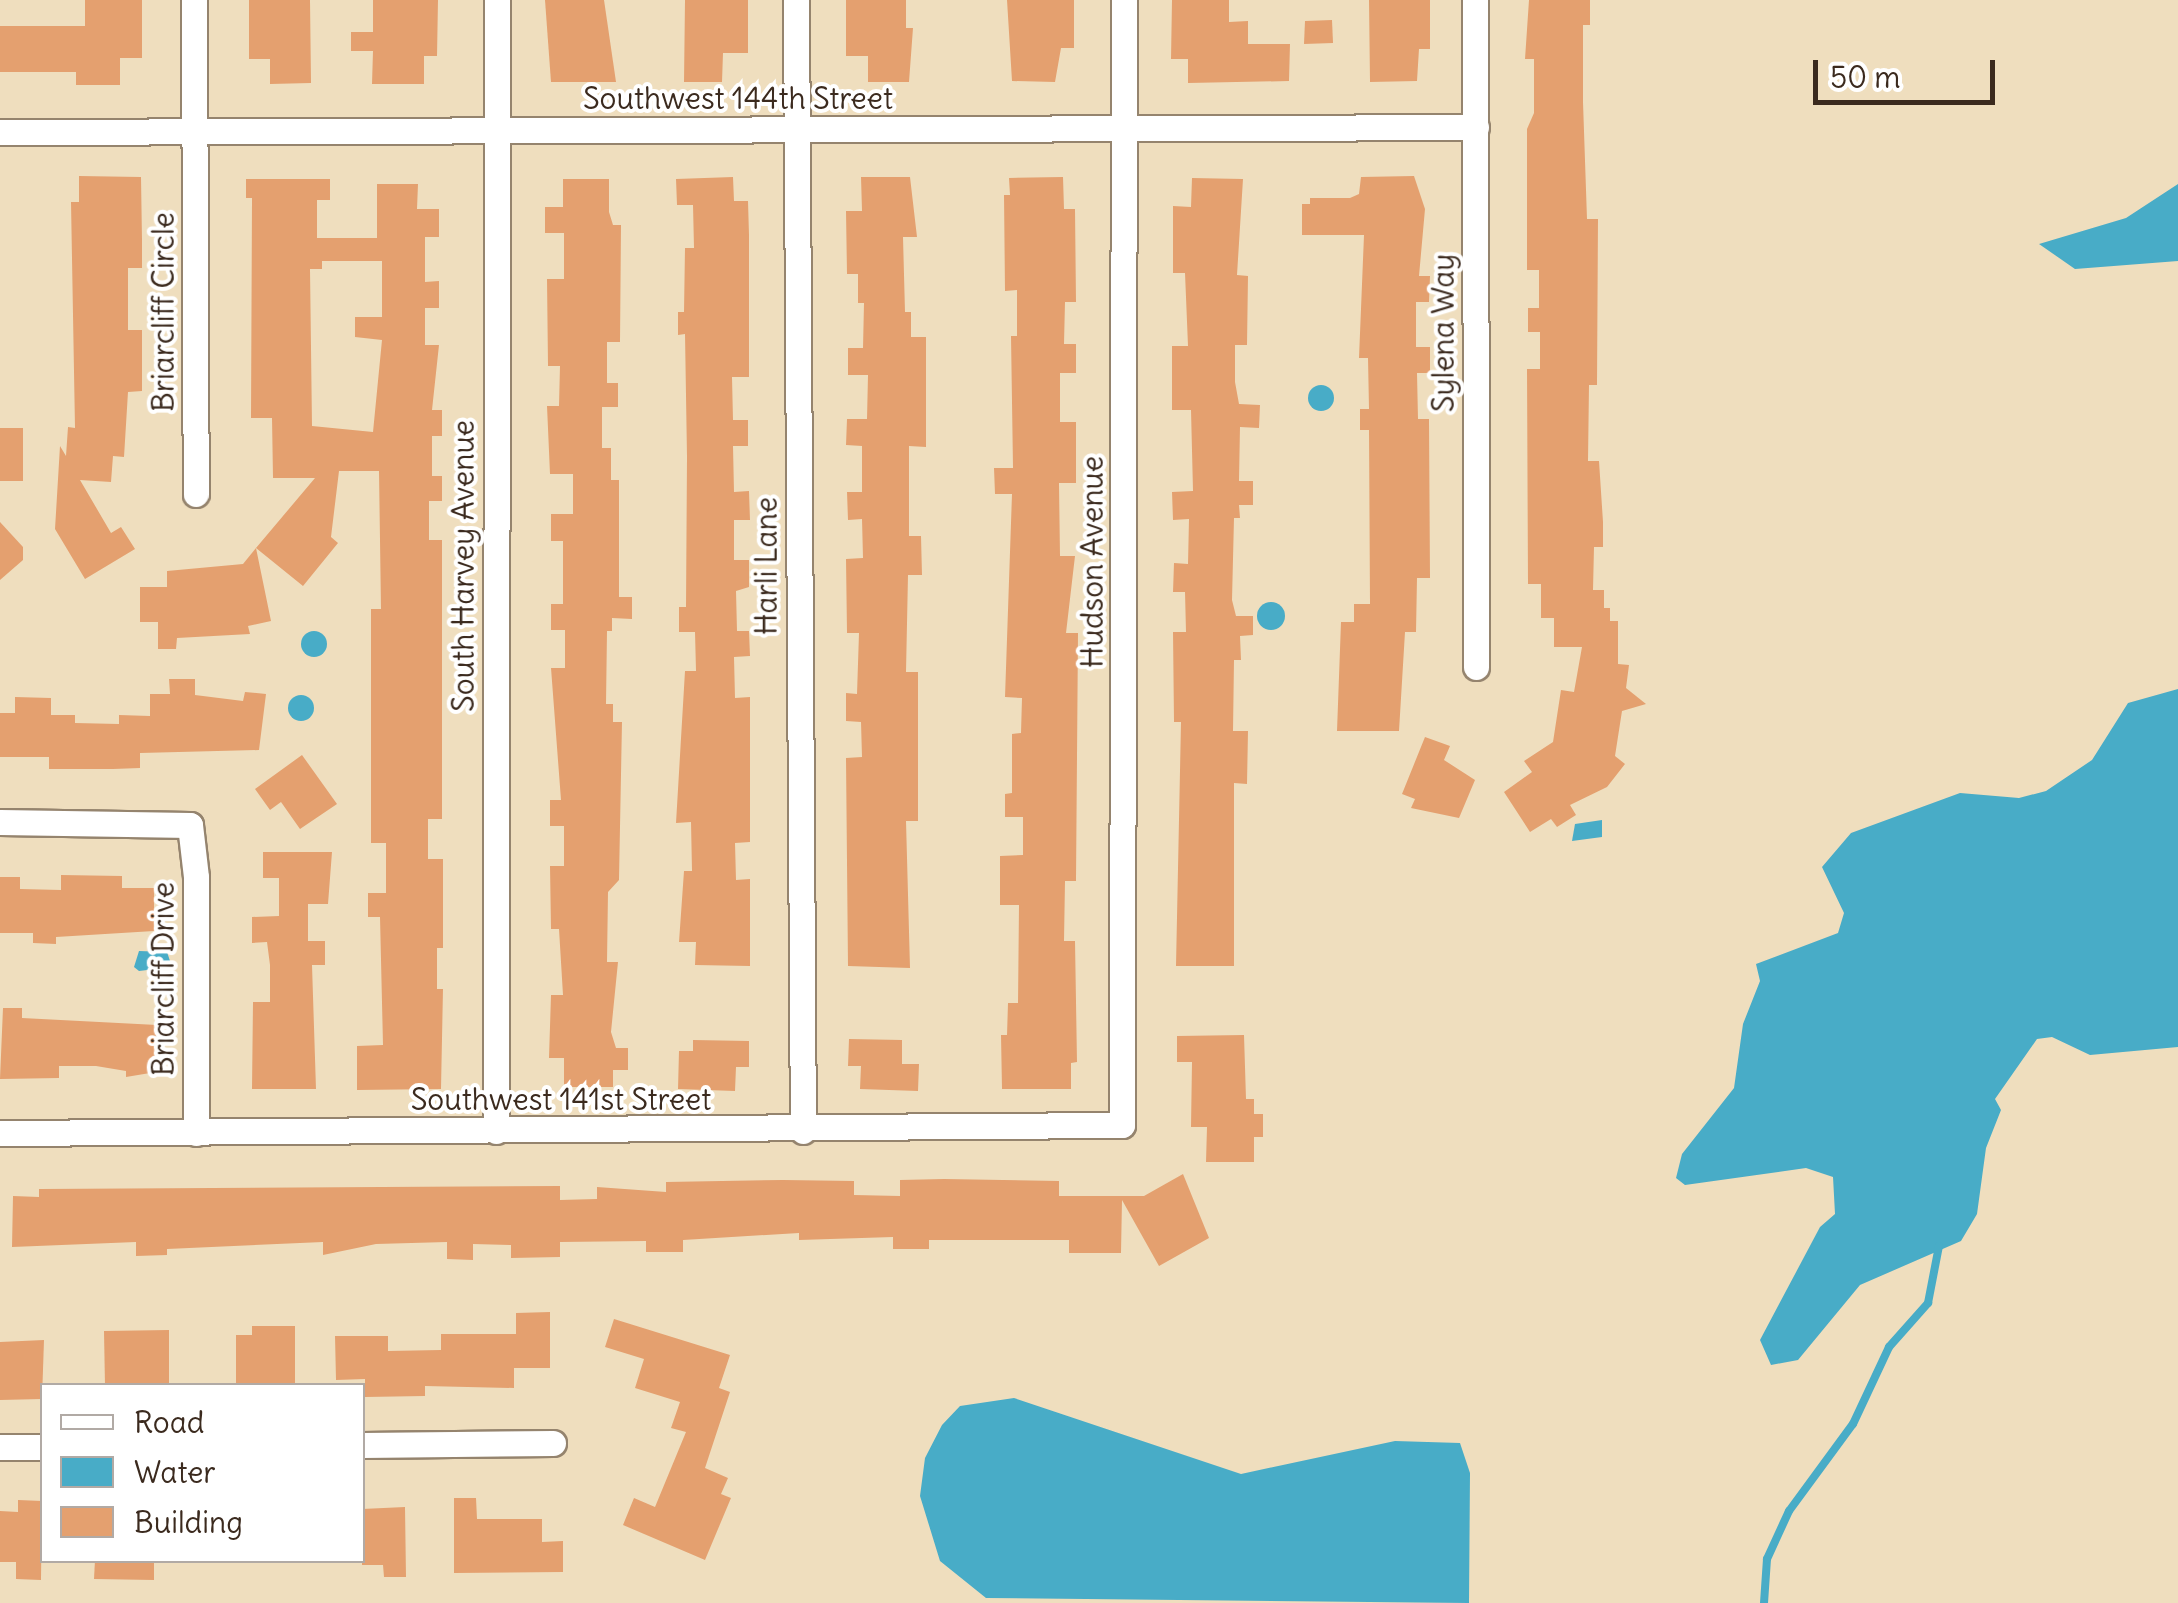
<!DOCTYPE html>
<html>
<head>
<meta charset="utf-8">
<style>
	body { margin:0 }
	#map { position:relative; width:2178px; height:1603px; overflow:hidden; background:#efdebe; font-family:Delius,sans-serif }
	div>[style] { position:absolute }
	.water>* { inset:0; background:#48acc7 }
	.round { border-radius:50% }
	.stream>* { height:8px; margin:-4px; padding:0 4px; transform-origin:4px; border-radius:4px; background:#48acc7 }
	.building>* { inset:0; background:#e4a06f }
	.roads { filter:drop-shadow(2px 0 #95846e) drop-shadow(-2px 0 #95846e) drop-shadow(0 2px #95846e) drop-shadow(0 -2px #95846e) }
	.street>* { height:25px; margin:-12.5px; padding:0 12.5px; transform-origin:12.5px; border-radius:12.5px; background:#fff }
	span { translate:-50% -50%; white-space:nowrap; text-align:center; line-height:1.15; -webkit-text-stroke:8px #fff; paint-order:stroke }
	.street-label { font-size:30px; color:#3b2a1e }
	.legend { position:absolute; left:40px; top:1383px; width:325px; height:180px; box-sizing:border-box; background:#fff; border:2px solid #b1aaa5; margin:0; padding:12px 18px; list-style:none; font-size:30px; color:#3b2a1e }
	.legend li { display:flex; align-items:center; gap:20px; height:50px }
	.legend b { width:50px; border:2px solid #b1aaa5 }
	.scale { position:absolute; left:1813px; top:60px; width:182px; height:45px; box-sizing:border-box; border:5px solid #3b2a1e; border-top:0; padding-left:12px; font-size:30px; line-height:35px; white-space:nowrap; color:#3b2a1e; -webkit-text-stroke:8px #fff; paint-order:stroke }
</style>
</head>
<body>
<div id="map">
	<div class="water">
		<i style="clip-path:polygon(2178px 184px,2178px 261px,2075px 269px,2039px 244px,2126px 218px)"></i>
		<i class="round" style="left:1308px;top:385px;width:26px;height:26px"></i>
		<i class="round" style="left:1257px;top:602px;width:28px;height:28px"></i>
		<i class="round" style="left:301px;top:631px;width:26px;height:26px"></i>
		<i style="clip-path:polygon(2178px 689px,2178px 1047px,2090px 1055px,2052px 1037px,2037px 1039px,1995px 1099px,2001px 1110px,1986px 1148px,1977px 1214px,1961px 1241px,1860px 1285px,1798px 1360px,1771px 1365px,1760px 1340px,1820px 1227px,1835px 1214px,1833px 1177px,1806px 1168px,1685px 1185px,1676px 1178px,1682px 1154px,1734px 1088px,1743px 1024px,1760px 981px,1756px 964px,1838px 933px,1844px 913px,1822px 867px,1851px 833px,1960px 793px,2019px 798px,2046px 791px,2092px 760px,2128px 703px)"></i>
		<i class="round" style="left:288px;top:695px;width:26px;height:26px"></i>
		<i style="clip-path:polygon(1602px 820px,1602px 837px,1572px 841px,1575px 824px)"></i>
		<i style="clip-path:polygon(139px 951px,167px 952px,172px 967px,139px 971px,134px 967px)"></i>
		<i style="clip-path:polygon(1014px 1398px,1241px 1474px,1395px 1441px,1460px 1443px,1470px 1473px,1469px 1603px,986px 1598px,940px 1561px,920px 1496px,925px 1458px,942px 1425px,960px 1406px)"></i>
	</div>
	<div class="stream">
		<i style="left:1764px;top:1603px;width:44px;rotate:-86.1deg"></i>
		<i style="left:1767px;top:1559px;width:53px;rotate:-65.4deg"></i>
		<i style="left:1789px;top:1511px;width:108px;rotate:-53.7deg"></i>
		<i style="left:1853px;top:1424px;width:85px;rotate:-64.9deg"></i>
		<i style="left:1889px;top:1347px;width:59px;rotate:-48.4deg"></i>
		<i style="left:1928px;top:1303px;width:58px;rotate:-79.1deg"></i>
	</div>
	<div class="building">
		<i style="clip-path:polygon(85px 0,142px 0,142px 58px,120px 58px,120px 85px,76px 85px,76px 72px,0 72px,0 26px,85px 26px)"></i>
		<i style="clip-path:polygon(249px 0,310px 0,311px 83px,270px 84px,270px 59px,249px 59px)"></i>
		<i style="clip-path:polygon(373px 0,438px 0,437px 56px,424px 56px,424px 84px,372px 84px,373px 51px,351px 51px,351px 32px,373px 32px)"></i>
		<i style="clip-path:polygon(545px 0,604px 0,616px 82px,551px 82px)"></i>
		<i style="clip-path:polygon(685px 0,748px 0,748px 53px,723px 53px,722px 82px,684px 82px)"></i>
		<i style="clip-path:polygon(846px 0,906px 0,906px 28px,913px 28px,909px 82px,868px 82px,868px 56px,846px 56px)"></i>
		<i style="clip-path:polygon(1007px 0,1074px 0,1074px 48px,1061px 48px,1055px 82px,1012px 81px)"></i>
		<i style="clip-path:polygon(1172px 0,1229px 0,1229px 22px,1248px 21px,1248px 44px,1290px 44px,1289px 81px,1188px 83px,1188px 59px,1171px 59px)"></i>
		<i style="clip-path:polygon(1369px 0,1430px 0,1430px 49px,1419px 49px,1417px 81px,1370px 82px)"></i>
		<i style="clip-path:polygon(1529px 0,1590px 0,1590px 25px,1583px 25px,1583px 102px,1587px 219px,1598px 219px,1597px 385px,1589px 385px,1588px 461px,1599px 461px,1603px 522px,1603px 547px,1594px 547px,1593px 590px,1604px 590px,1604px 608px,1610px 608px,1610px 621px,1618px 621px,1618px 664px,1629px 665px,1626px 688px,1646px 704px,1622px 711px,1615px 756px,1625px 764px,1607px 787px,1570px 805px,1576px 815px,1557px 827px,1551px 819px,1530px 832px,1504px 792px,1532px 772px,1524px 761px,1553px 742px,1561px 690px,1574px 692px,1582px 647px,1554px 647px,1554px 618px,1541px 618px,1541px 584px,1528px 584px,1527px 369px,1540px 369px,1540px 332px,1528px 332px,1528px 308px,1539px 308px,1539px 270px,1527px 270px,1527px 129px,1534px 113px,1534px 59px,1525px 59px)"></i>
		<i style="clip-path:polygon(1332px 20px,1333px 43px,1304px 44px,1305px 21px)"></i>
		<i style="clip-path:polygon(79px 176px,141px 177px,142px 240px,142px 268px,128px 268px,128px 330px,142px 330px,142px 391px,128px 392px,124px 457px,113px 456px,111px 482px,80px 480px,111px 533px,121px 527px,135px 549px,85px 579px,55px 529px,60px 446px,66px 456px,68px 427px,75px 428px,71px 202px,79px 202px)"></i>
		<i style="clip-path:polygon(1414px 176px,1425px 209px,1419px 276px,1430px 276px,1429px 302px,1416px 302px,1416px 347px,1430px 347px,1430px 373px,1417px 373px,1418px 419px,1429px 419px,1430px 578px,1417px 578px,1416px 632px,1405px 632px,1399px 731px,1337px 731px,1341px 622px,1354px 622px,1354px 604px,1370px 604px,1369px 430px,1360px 430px,1360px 409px,1369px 409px,1368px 358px,1359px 358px,1364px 235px,1302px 235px,1302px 204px,1310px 204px,1310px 198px,1350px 198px,1359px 194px,1361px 177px)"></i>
		<i style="clip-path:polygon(733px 177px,734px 201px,748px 201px,749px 235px,749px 377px,732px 377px,733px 420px,748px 420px,748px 446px,733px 446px,734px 492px,749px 491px,750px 520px,734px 520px,734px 560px,749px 560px,749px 587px,736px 591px,737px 631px,749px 631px,750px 656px,734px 657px,735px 698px,750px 697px,750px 842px,735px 843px,736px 880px,750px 879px,750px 966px,695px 965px,696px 942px,679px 942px,684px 871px,692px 871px,691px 822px,676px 823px,685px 671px,696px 671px,695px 632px,679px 632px,679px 607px,686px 607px,687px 457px,685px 334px,678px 335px,678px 312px,684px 312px,685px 248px,694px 248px,693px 205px,677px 205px,676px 179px)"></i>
		<i style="clip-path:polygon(861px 177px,910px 177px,917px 237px,903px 237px,905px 312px,911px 312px,911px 337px,926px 337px,926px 447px,909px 446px,909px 536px,921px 536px,922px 575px,908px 575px,906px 672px,918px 672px,918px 821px,906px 821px,910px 968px,848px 966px,846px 758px,862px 757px,861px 722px,846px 721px,846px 693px,857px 694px,859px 633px,847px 633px,846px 559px,863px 558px,862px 519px,848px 520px,847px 492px,862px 492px,862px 446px,846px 445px,847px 419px,867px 419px,868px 375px,848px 375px,848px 348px,863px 348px,864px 303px,858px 303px,858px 274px,847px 274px,846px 211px,862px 211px)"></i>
		<i style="clip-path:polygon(1063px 177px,1064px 209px,1075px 209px,1076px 302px,1065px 302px,1064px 344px,1076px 344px,1076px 373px,1060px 373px,1060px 422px,1076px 422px,1076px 483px,1059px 483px,1060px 556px,1075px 556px,1066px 633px,1078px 633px,1076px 881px,1065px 881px,1064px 941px,1075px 941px,1077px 1062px,1071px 1063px,1071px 1089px,1002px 1089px,1001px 1035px,1007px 1035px,1008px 1003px,1018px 1003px,1019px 905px,1000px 905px,1000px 856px,1023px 855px,1023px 817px,1005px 817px,1005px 794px,1012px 793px,1012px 734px,1021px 733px,1022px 698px,1005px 697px,1012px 494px,995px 494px,994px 468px,1013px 468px,1011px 336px,1017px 336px,1017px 290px,1005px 291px,1004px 195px,1010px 195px,1009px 178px)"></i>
		<i style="clip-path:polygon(1192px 178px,1243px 179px,1237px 275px,1248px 276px,1247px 345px,1235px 345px,1235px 382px,1239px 404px,1260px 405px,1259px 428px,1240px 427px,1239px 481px,1253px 481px,1253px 505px,1239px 505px,1240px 518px,1234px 518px,1232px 600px,1236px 616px,1253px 616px,1253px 635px,1240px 636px,1241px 660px,1234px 660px,1233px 731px,1248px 731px,1247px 784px,1234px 783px,1234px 966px,1176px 966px,1181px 722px,1174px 722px,1173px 632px,1186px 632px,1185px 592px,1173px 592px,1174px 563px,1188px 564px,1189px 519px,1173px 520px,1172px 492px,1193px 491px,1191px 410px,1172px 410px,1172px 346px,1188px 346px,1185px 273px,1173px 273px,1173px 206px,1191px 207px)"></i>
		<i style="clip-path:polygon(evenodd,246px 179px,330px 179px,330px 200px,317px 200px,317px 238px,377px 238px,377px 184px,418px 184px,417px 209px,439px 209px,439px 237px,425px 237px,425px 282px,439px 281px,439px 308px,425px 308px,425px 345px,439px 345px,432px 410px,442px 410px,442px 436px,432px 436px,432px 476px,442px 476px,442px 501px,429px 501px,429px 540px,442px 540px,442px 819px,428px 819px,428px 859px,443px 859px,443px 948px,437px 948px,437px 989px,443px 989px,441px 1089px,357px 1090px,357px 1046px,383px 1045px,380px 917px,368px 917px,368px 893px,386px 893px,386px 843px,371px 843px,371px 609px,381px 609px,379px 471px,339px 471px,331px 537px,338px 543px,303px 586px,256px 548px,315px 478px,273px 478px,272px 418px,251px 418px,252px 198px,246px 198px,246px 179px,322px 261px,382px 261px,382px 317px,355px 317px,355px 337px,382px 340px,373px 432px,312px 426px,310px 269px,322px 269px,322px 261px)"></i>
		<i style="clip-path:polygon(563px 179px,609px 179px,609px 212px,613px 225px,621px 225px,620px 342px,607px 342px,607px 383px,618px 383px,618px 407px,602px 407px,602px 448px,611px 448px,611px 480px,619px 480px,619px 597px,632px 597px,632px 619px,612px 618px,612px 631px,607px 631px,606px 704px,613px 704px,613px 722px,622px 722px,619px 880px,608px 892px,607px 962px,618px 962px,611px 1032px,616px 1048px,628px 1048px,628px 1070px,613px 1070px,613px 1087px,564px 1087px,564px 1058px,549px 1058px,551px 995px,563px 995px,559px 929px,551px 929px,550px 866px,564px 866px,564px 826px,550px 826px,550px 800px,561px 800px,551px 668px,565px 668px,565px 630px,551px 630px,551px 604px,563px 604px,563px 541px,551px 541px,551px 514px,573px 514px,573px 474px,550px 474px,547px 406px,559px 406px,560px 366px,548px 366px,547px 279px,564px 279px,564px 233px,545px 233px,545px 207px,563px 207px)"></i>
		<i style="clip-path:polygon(0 428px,23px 428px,23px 481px,0 481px)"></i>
		<i style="clip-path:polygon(0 522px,23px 547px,23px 560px,0 580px)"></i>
		<i style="clip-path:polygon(256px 548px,271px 621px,248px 626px,250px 634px,177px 638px,176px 649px,158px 649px,158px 622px,140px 622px,140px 587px,167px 587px,167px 571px,243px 564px)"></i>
		<i style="clip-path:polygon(169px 679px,195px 679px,195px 695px,243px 701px,245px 692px,266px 694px,259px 750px,140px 753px,140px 768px,113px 769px,49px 769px,49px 757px,0 757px,0 713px,15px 713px,15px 697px,51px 698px,51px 715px,75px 715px,75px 723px,119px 724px,119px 715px,150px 716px,150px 694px,170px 694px)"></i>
		<i style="clip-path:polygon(1425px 737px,1450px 746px,1444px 760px,1475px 780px,1459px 818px,1411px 808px,1415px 799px,1402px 794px)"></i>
		<i style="clip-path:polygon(302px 755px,337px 804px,300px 829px,281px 802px,270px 810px,255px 789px)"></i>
		<i style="clip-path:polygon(263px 852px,332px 852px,328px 904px,308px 904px,308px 941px,325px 941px,325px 965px,312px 965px,316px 1089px,252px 1089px,253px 1002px,270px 1002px,270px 965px,267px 942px,252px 943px,252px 917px,279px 916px,279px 878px,263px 878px)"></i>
		<i style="clip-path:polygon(61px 875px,122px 876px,122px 888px,154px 888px,154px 931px,56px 937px,56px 944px,33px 943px,33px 933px,0 933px,0 877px,20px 877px,20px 889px,61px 890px)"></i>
		<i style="clip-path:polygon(3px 1008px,22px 1008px,22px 1018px,157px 1025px,156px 1072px,126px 1077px,126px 1071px,96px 1066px,59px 1066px,59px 1078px,0 1079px)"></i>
		<i style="clip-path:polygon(1244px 1035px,1246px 1099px,1254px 1099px,1254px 1114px,1263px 1114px,1263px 1137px,1254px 1137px,1254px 1162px,1206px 1162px,1207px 1127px,1191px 1127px,1192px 1062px,1177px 1062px,1177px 1036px)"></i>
		<i style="clip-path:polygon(849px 1039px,902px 1040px,902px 1064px,919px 1064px,918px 1091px,860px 1089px,861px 1066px,848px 1066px)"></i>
		<i style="clip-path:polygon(693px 1040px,749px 1041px,749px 1067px,736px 1067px,735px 1091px,678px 1089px,679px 1051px,693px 1051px)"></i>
		<i style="clip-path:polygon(1183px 1174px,1209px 1238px,1159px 1266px,1122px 1200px,1121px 1253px,1069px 1253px,1069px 1240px,929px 1240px,929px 1249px,893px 1249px,893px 1237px,799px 1240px,799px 1233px,683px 1240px,683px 1252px,646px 1252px,646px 1241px,560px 1242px,560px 1257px,511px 1258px,511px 1245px,473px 1244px,473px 1260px,447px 1259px,447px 1242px,376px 1244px,323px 1255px,323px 1242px,167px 1249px,167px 1255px,136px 1256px,136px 1242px,12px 1247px,13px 1196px,39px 1197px,39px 1189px,560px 1186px,560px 1200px,597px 1199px,597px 1187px,666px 1192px,666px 1182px,783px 1180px,854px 1181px,854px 1195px,900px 1196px,900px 1180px,944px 1179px,1059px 1181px,1059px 1196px,1144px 1196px)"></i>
		<i style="clip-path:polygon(550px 1312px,550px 1368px,514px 1368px,514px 1388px,425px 1386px,425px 1396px,365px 1397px,365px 1379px,336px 1380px,335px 1336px,388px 1336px,388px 1351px,441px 1350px,441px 1334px,516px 1334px,516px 1313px)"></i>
		<i style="clip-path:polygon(614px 1319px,730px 1355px,719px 1388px,730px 1392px,705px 1468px,728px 1478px,721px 1494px,731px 1498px,705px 1560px,623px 1525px,634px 1498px,655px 1507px,686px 1432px,671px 1428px,680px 1402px,635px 1388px,644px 1359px,605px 1347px)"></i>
		<i style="clip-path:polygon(252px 1326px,295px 1326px,295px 1386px,236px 1386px,236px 1335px,252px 1335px)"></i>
		<i style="clip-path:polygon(169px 1330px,169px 1383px,105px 1386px,104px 1331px)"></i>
		<i style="clip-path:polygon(44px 1340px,42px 1399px,0 1400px,0 1342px)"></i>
		<i style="clip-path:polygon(454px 1498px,476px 1498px,477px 1519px,542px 1519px,542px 1542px,563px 1541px,563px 1572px,454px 1573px)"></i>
		<i style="clip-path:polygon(18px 1500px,42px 1501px,41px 1580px,16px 1579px,16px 1562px,0 1562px,0 1511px,18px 1512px)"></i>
		<i style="clip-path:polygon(405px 1507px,406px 1577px,384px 1577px,383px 1565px,362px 1565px,362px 1509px)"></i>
		<i style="clip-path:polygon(95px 1560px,154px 1560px,154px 1580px,94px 1579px)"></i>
	</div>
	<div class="roads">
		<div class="street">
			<i style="left:194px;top:0;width:494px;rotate:89.8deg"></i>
			<i style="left:796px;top:0;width:1131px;rotate:89.65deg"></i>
			<i style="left:1475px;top:0;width:667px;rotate:89.91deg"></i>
			<i style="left:0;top:132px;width:1476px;rotate:-0.19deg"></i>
			<i style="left:0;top:822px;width:190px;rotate:0.9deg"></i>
			<i style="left:190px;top:825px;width:52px;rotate:83.4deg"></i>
			<i style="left:196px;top:877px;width:256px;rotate:90deg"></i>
			<i style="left:496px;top:1131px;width:1131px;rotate:-89.95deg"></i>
			<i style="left:0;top:1133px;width:1122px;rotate:-0.41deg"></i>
			<i style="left:1122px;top:1125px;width:1125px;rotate:-89.9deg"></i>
			<i style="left:362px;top:1445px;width:191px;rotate:-0.6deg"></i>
			<i style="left:0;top:1447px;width:42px"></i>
		</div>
	</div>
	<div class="street-label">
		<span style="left:738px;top:98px">Southwest 144th Street</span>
		<span style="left:163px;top:312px;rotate:-90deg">Briarcliff Circle</span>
		<span style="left:1443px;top:333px;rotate:-90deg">Sylena Way</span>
		<span style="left:1092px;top:562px;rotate:-90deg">Hudson Avenue</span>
		<span style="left:463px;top:566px;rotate:-90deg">South Harvey Avenue</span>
		<span style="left:766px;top:566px;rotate:-90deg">Harli Lane</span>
		<span style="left:163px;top:979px;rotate:-90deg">Briarcliff Drive</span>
		<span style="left:561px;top:1099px">Southwest 141st Street</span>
	</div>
	<ul class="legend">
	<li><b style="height:12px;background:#fff"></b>Road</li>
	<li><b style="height:28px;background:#48acc7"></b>Water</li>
	<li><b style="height:28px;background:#e4a06f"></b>Building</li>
	</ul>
	<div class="scale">50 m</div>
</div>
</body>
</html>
